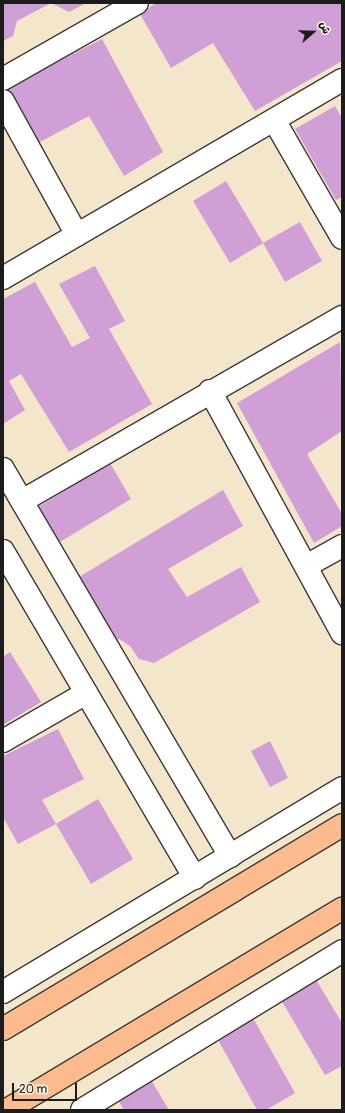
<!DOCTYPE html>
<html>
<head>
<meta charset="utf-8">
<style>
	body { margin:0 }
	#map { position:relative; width:345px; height:1113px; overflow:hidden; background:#f3e6cb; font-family:Pangolin,"Playpen Sans Arabic",sans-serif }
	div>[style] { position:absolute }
	.building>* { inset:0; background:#d09fd6 }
	.roads { filter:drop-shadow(1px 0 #3c3a36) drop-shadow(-1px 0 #3c3a36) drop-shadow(0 1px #3c3a36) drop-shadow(0 -1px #3c3a36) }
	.minor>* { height:22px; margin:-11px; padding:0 11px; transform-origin:11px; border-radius:11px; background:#fff }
	.major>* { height:22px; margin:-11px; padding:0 11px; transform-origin:11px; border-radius:11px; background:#fbbb8c }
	span { translate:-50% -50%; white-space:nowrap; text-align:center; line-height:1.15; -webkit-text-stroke:4px #fcf5e5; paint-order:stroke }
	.frame { position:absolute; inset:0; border:4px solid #1c1c1c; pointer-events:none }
	.north { position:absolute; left:293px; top:12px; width:40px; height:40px; -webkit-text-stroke:3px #fcf5e5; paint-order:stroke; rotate:70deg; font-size:11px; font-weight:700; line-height:16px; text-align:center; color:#1c1c1c }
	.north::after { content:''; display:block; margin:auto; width:14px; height:18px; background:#1c1c1c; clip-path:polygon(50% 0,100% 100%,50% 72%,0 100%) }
	.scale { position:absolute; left:12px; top:1083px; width:65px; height:18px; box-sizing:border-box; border:2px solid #1c1c1c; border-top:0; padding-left:5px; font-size:12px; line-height:14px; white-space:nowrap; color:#1c1c1c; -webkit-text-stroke:3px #fcf5e5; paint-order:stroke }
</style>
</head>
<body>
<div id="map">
	<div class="building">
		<i style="clip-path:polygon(3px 3px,86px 3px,69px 12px,51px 3px,17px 21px,13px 36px,3px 41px)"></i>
		<i style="clip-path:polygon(156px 3px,342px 3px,342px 61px,255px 111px,213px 43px,171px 68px,140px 14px)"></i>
		<i style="clip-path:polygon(102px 39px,163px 152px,124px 176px,89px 116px,36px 144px,3px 83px,55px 53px,59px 61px)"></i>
		<i style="clip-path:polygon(335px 106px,342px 118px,342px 197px,336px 200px,295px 129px)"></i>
		<i style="clip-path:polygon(226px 181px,263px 243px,230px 263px,193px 201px)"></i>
		<i style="clip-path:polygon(300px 222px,322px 261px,285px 282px,263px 243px)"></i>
		<i style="clip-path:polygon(95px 266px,125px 321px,109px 329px,152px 404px,69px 452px,21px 374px,9px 381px,25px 410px,3px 424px,3px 299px,35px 282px,72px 347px,90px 338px,59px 284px)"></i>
		<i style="clip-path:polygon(340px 342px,342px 431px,307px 454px,342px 514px,342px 526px,314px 543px,237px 403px)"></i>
		<i style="clip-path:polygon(110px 463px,131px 499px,55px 545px,33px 510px)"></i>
		<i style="clip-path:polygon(223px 490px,243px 526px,168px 569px,187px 597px,241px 567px,260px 602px,154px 663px,139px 659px,130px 646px,119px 639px,113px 642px,74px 580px)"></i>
		<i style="clip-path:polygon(10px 652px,41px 702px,3px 725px,3px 657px)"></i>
		<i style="clip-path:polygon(58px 729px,84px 779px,42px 800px,56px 824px,18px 844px,3px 817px,3px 756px)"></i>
		<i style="clip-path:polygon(270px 741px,288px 778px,270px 787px,251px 751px)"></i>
		<i style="clip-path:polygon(98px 799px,133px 859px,91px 884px,56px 824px)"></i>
		<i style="clip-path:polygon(315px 978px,342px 1023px,342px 1066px,325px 1075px,280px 998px)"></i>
		<i style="clip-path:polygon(253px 1018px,295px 1093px,266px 1110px,257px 1110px,217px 1038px)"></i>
		<i style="clip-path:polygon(151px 1080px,169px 1110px,124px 1110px,118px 1100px)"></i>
	</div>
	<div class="roads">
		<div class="minor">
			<i style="left:3px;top:79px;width:154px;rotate:-29.6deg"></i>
			<i style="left:3px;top:101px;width:153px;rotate:61.1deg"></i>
			<i style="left:274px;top:120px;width:136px;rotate:60deg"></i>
			<i style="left:3px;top:278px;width:393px;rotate:-30.3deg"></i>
			<i style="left:210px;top:391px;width:276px;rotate:61.4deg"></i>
			<i style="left:3px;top:469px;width:449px;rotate:59.6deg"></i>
			<i style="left:22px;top:501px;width:369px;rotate:-29.9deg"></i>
			<i style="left:3px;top:551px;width:379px;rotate:59.6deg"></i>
			<i style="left:306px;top:566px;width:41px;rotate:-29.1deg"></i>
			<i style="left:3px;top:741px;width:96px;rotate:-30deg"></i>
			<i style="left:3px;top:992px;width:396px;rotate:-31deg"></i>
			<i style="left:82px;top:1110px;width:305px;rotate:-31.4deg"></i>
		</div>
		<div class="major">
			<i style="left:3px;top:1029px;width:396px;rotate:-31deg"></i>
			<i style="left:7px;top:1110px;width:391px;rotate:-31deg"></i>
		</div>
	</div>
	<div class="frame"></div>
	<div class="north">ش</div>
	<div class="scale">20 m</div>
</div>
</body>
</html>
